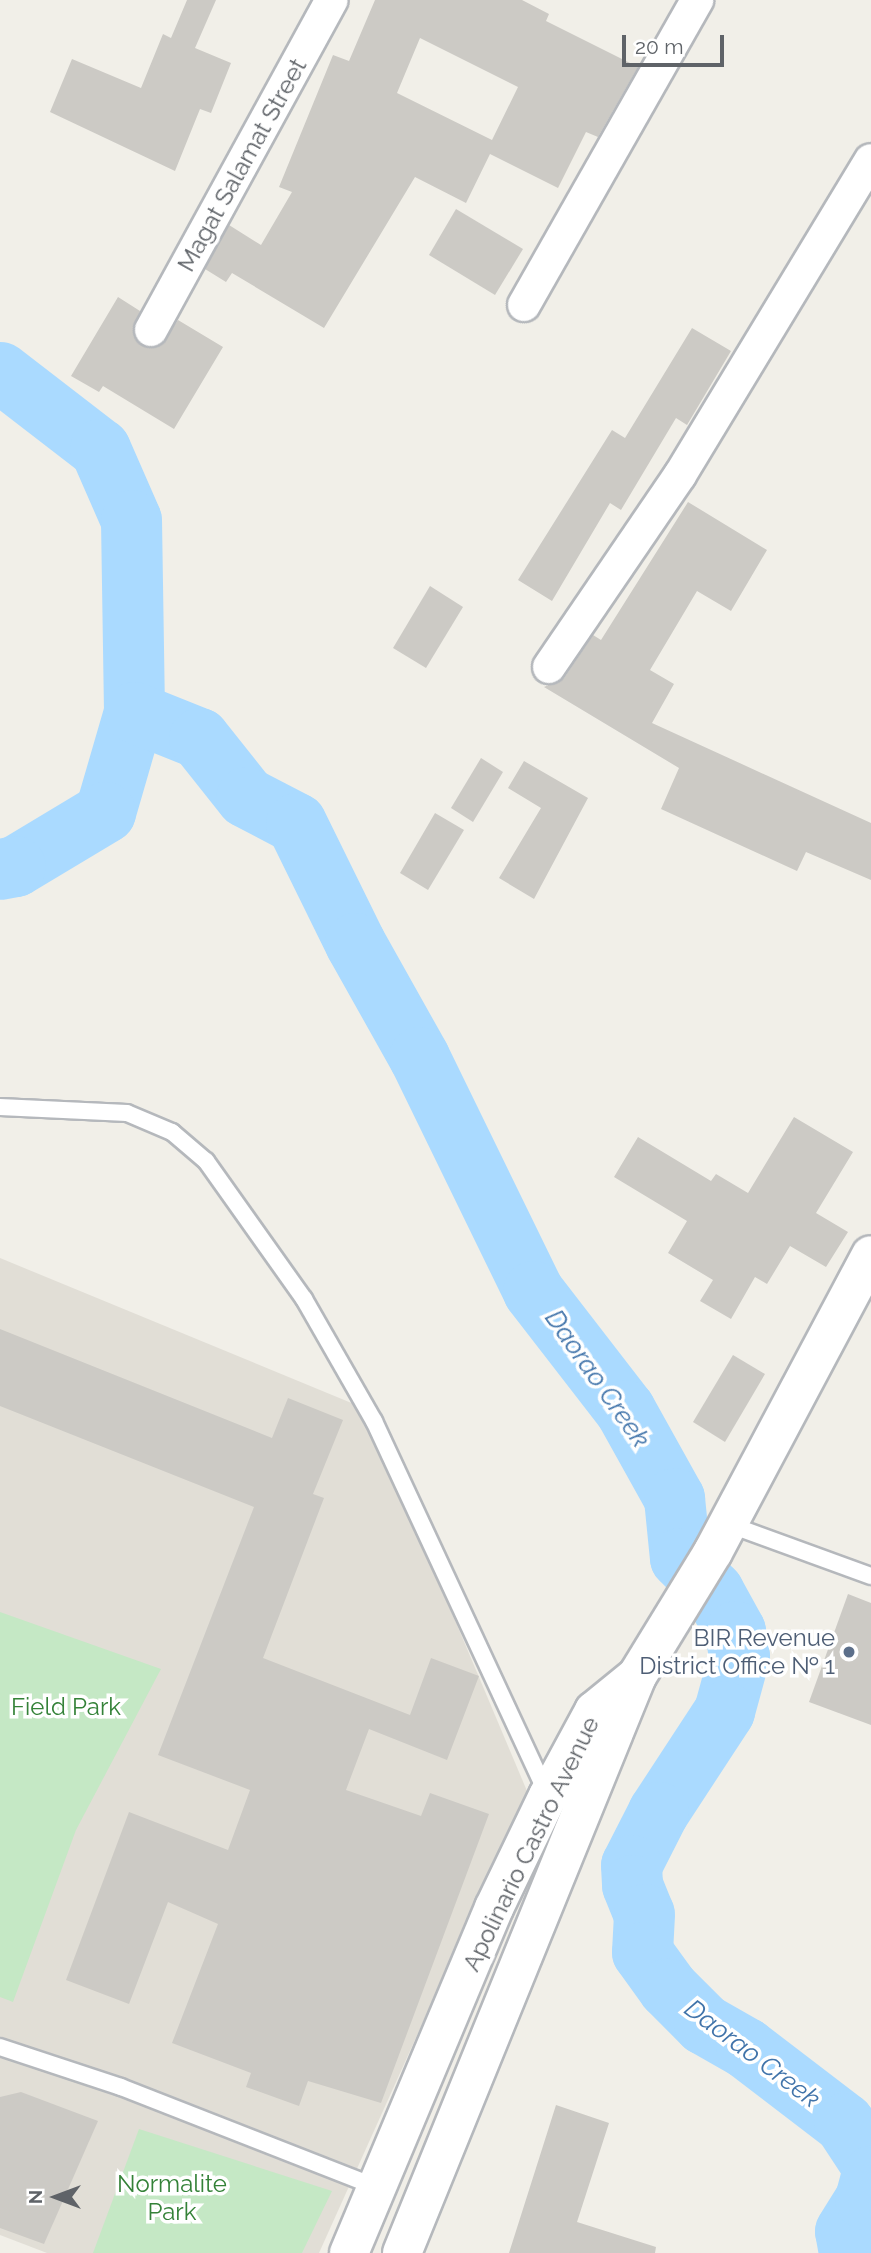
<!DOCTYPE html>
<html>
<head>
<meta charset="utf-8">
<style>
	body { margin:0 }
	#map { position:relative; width:871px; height:2253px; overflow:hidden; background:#f1efe8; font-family:Raleway,sans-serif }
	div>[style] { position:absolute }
	.education>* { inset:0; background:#e1ded6 }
	.green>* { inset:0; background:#c5e8c5 }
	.river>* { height:61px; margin:-30.5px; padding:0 30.5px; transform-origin:30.5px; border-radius:30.5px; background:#aadaff }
	.building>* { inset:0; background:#cccac5 }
	.roads { filter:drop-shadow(2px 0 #b5b8bc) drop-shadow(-2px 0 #b5b8bc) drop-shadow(0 2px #b5b8bc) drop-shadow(0 -2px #b5b8bc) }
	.lane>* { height:16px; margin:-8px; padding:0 8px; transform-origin:8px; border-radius:8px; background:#fff }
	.street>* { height:32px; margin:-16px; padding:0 16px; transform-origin:16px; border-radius:16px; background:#fff }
	.secondary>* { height:38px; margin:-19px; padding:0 19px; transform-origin:19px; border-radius:19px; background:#fff }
	.dots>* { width:19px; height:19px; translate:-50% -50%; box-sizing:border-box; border:4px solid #fff; border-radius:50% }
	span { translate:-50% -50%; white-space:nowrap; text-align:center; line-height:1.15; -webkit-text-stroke:7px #fff; paint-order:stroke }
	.street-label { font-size:24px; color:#5f6368 }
	.service-label { font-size:24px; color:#4e5e75 }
	.right { translate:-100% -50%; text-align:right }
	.park-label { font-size:24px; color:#348238 }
	.water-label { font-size:26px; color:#4174aa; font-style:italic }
	.north { position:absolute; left:21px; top:2162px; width:70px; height:70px; -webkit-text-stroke:5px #fff; paint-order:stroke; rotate:270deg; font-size:19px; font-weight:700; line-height:28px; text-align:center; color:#5f6368 }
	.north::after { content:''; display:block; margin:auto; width:24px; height:32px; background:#5f6368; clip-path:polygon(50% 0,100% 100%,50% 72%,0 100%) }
	.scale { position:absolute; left:622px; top:35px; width:102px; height:32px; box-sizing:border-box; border:4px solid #5f6368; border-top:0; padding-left:9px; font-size:21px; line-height:24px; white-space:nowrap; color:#5f6368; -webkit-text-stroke:5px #fff; paint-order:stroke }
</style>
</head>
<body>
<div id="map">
	<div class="education">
		<i style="clip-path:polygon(0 1258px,366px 1409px,527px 1791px,319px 2253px,47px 2253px,0 2235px)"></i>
	</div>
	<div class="green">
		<i style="clip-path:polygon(0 1612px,161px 1669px,76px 1830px,13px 2002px,0 1997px)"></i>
		<i style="clip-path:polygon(139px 2129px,332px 2191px,302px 2253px,93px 2253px)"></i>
	</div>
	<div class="river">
		<i style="left:0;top:372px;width:126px;rotate:37.6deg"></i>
		<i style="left:100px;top:449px;width:77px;rotate:66.4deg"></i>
		<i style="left:131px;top:520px;width:192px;rotate:89.1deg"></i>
		<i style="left:134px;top:712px;width:104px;rotate:106.2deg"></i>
		<i style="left:105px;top:812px;width:105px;rotate:149deg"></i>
		<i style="left:15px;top:866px;width:15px;rotate:169deg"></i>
		<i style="left:134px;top:712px;width:70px;rotate:21.8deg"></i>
		<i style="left:199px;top:738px;width:75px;rotate:51.5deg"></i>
		<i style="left:246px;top:797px;width:56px;rotate:27.5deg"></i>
		<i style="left:296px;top:823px;width:134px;rotate:63.8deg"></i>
		<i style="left:355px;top:943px;width:131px;rotate:60.7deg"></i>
		<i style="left:419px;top:1057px;width:260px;rotate:64deg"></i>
		<i style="left:533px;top:1291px;width:150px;rotate:52.3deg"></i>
		<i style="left:625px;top:1410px;width:101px;rotate:60.9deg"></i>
		<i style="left:674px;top:1498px;width:60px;rotate:84.3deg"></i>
		<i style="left:680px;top:1558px;width:47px;rotate:45deg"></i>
		<i style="left:713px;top:1591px;width:46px;rotate:61.2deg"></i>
		<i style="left:735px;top:1631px;width:25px;rotate:81deg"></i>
		<i style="left:739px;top:1656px;width:57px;rotate:105.3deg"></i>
		<i style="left:724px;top:1711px;width:121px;rotate:123.2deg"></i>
		<i style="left:658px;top:1812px;width:59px;rotate:117deg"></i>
		<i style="left:631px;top:1865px;width:20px;rotate:87deg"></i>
		<i style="left:632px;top:1885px;width:31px;rotate:68deg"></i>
		<i style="left:644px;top:1914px;width:38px;rotate:93deg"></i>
		<i style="left:642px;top:1952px;width:44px;rotate:54.2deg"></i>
		<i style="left:668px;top:1988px;width:51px;rotate:45deg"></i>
		<i style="left:704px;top:2024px;width:48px;rotate:29.7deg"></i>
		<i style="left:746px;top:2048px;width:123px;rotate:37.4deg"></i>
		<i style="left:844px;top:2123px;width:49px;rotate:56.6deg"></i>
		<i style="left:849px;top:2253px;width:22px;rotate:-100deg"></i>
		<i style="left:845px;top:2231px;width:38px;rotate:-58deg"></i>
		<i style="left:865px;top:2199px;width:24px;rotate:-75deg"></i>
	</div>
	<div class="building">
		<i style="clip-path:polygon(187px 0,216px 0,195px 48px,231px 63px,211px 113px,200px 109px,175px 171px,50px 112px,72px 59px,141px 88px,163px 34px,171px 38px)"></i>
		<i style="clip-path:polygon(evenodd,375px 0,522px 0,549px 14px,546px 21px,638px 67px,598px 137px,586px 132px,558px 188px,490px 154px,466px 203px,415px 177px,324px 328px,232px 273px,226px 282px,205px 269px,229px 225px,261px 245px,292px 192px,279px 187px,333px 55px,349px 61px,375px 0,420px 38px,518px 87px,492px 140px,397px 93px,420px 38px)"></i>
		<i style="clip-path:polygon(456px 209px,523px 249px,495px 295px,429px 255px)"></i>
		<i style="clip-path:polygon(118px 297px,140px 311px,133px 331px,143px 346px,161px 345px,178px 320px,223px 347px,174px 429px,103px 386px,99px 392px,71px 376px)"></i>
		<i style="clip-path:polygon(692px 328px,731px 351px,687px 425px,676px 418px,621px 510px,610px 503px,552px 601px,518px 580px,612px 430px,625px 438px)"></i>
		<i style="clip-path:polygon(688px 502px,767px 550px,731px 611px,697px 591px,650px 670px,674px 684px,652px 723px,871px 823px,871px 880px,806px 852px,797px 871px,661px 809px,679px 768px,544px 687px,564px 678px,593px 635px,601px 640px)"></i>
		<i style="clip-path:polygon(430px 586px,463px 607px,426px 668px,393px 648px)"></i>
		<i style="clip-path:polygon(481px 758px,503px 772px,473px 822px,451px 808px)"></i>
		<i style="clip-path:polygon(524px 761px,588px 798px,534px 899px,499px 878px,541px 808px,508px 788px)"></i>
		<i style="clip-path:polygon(435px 813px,464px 830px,428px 890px,400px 873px)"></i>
		<i style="clip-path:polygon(794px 1117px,853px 1152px,816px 1213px,848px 1232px,826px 1267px,790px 1246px,767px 1284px,755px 1277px,731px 1319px,700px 1301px,713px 1280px,668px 1253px,687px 1221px,614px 1177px,638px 1137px,711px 1181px,716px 1174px,748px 1193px)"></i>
		<i style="clip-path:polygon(0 1329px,272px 1438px,288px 1398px,343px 1420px,313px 1494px,324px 1498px,263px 1658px,410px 1715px,431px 1658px,479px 1676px,447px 1760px,369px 1729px,346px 1790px,421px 1816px,430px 1793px,489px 1814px,381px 2103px,308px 2081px,299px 2106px,246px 2087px,251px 2073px,172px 2043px,218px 1924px,168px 1902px,129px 2004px,66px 1980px,129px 1812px,228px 1850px,250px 1790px,158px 1755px,254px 1507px,0 1406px)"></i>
		<i style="clip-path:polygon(733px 1355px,765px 1374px,725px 1442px,693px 1422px)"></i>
		<i style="clip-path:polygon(848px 1594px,871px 1603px,871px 1725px,809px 1702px)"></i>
		<i style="clip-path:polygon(21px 2092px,98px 2121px,44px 2244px,0 2228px,0 2097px)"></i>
		<i style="clip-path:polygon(556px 2105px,609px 2123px,577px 2222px,656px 2247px,655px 2253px,509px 2253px)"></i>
	</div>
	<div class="roads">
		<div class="lane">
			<i style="left:0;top:1107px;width:127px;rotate:2.7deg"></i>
			<i style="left:127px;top:1113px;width:49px;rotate:22.9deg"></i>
			<i style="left:172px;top:1132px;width:45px;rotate:40.5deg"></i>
			<i style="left:206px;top:1161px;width:169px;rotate:54.6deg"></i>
			<i style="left:304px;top:1299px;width:141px;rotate:60.2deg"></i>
			<i style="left:374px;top:1421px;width:409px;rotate:65.1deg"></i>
			<i style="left:728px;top:1524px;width:152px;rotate:20deg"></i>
			<i style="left:0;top:2047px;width:127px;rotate:18.3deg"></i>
			<i style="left:121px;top:2087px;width:274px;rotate:21.4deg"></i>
		</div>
		<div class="street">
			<i style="left:524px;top:305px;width:351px;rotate:-60.4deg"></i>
			<i style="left:151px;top:330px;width:376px;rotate:-61.3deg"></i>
			<i style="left:549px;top:667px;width:232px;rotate:-55.7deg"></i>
			<i style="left:680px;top:475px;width:368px;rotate:-58.8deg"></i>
		</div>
		<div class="secondary">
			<i style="left:349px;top:2253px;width:374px;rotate:-67.2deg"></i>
			<i style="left:494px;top:1908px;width:124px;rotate:-64.3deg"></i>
			<i style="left:548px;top:1796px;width:97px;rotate:-61.6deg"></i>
			<i style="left:594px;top:1711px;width:55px;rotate:-39.1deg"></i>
			<i style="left:402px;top:2253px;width:623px;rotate:-67.84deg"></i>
			<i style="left:637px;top:1676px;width:145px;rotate:-58.5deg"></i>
			<i style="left:713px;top:1552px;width:336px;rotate:-62deg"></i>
		</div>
	</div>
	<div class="dots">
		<i style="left:849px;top:1652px;background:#5c6f8a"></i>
	</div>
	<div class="street-label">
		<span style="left:242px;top:165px;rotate:-61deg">Magat Salamat Street</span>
		<span style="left:531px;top:1844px;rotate:-64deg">Apolinario Castro Avenue</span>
	</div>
	<div class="service-label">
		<span class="right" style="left:835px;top:1652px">BIR Revenue<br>District Office № 1</span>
	</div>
	<div class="park-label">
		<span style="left:66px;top:1707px">Field Park</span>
		<span style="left:172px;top:2198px">Normalite<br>Park</span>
	</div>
	<div class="water-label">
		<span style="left:597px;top:1379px;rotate:55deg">Daorao Creek</span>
		<span style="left:752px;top:2054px;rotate:37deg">Daorao Creek</span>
	</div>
	<div class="north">N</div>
	<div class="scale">20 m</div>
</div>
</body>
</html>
